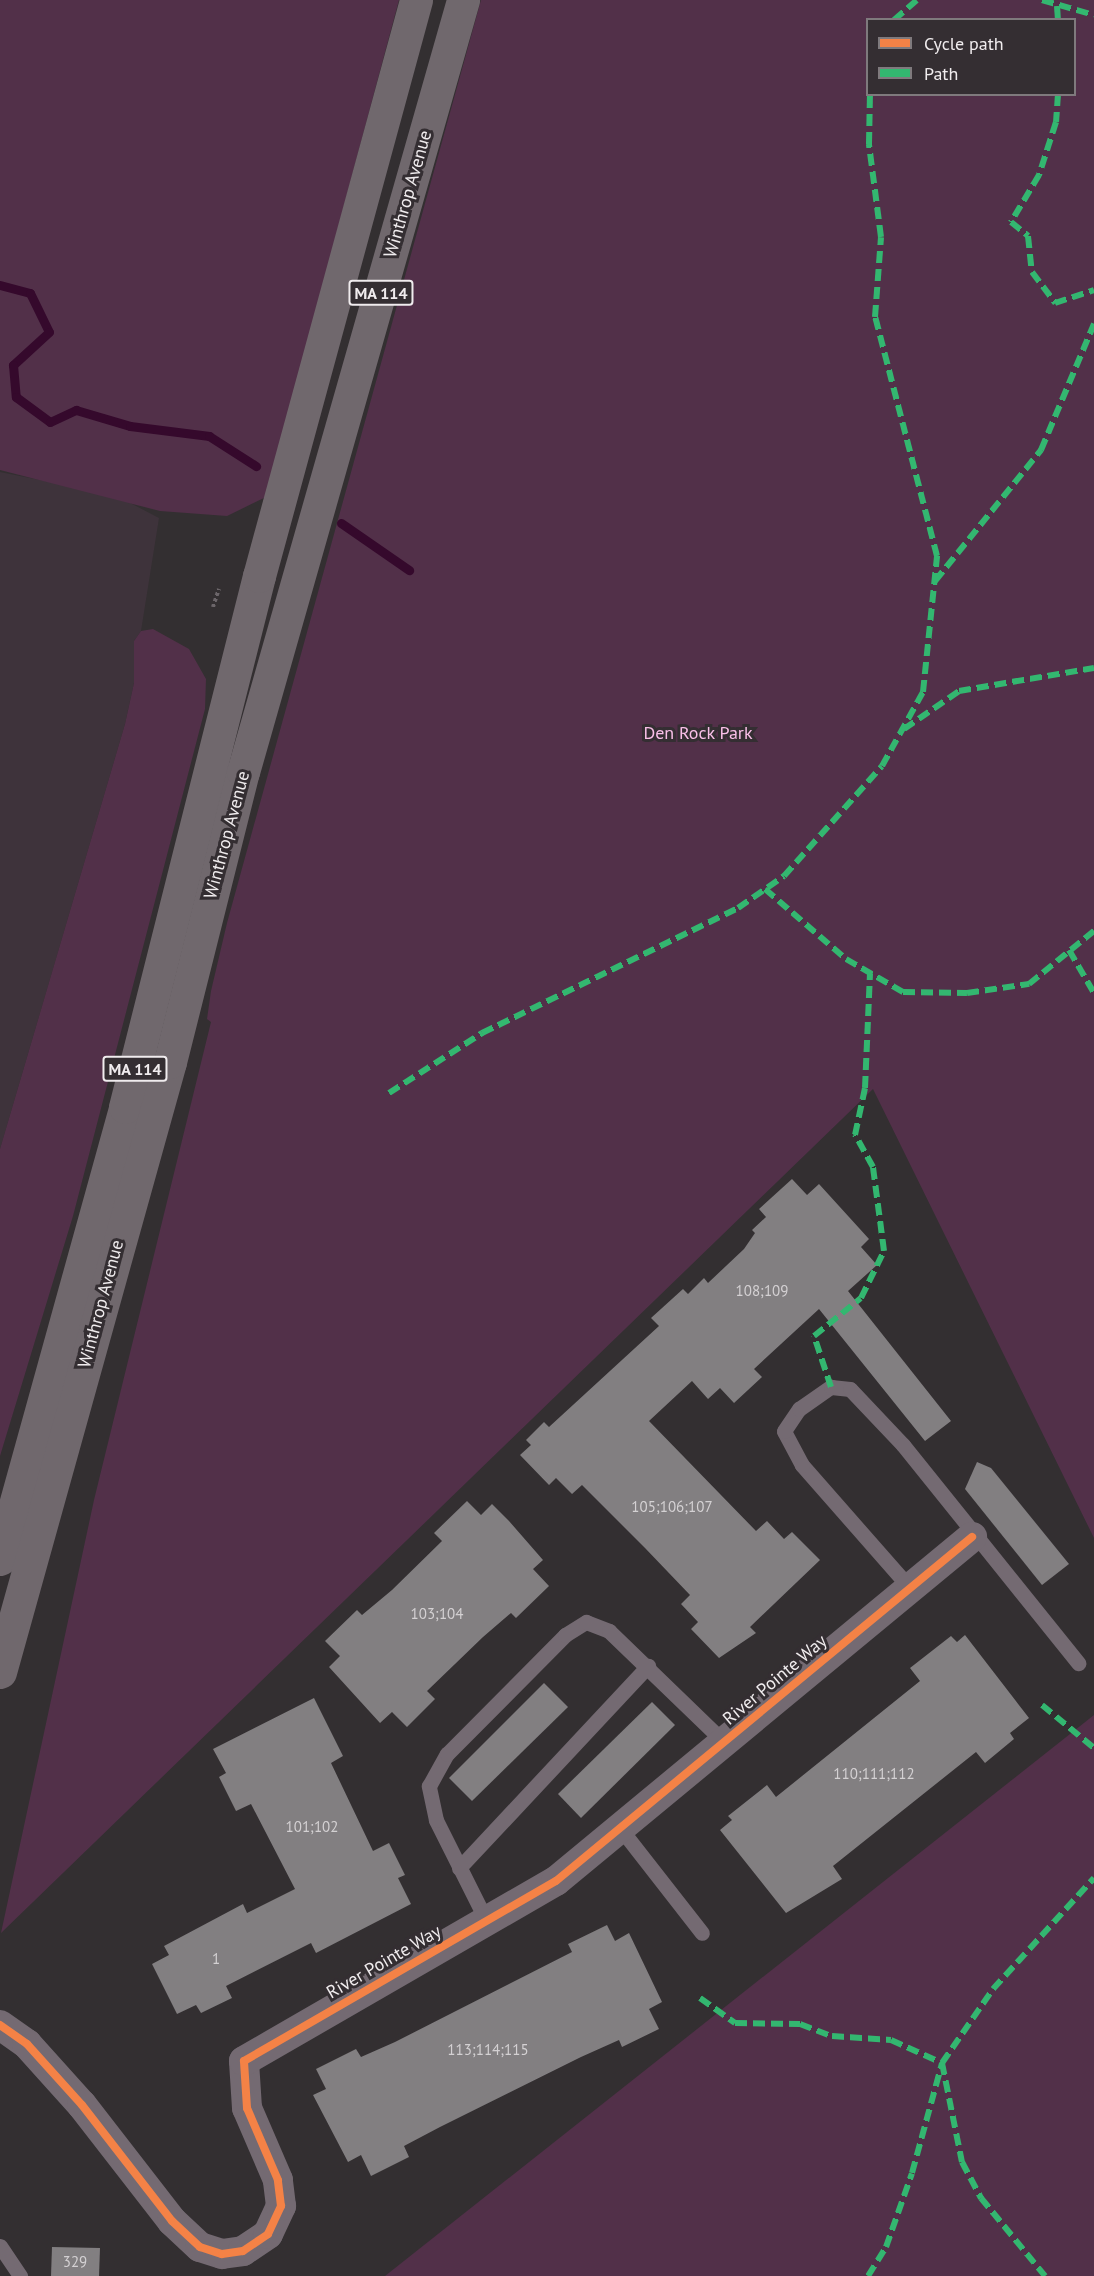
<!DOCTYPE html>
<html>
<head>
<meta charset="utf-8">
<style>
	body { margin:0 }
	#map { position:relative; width:1094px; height:2276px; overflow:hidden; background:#332f31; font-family:"PT Sans",sans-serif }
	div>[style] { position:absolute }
	.built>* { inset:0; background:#3e333b }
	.green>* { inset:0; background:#523049 }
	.stream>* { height:9px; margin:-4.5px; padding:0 4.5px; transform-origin:4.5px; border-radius:4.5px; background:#35092c }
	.building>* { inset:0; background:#827f81 }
	.path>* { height:4px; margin-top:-2px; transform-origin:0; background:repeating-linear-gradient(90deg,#6c666a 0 3px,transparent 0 6px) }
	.lane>* { height:15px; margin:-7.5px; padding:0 7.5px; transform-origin:7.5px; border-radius:7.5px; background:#746a72 }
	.street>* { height:30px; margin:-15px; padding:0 15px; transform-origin:15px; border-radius:15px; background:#746a72 }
	.highway>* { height:33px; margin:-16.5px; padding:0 16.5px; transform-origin:16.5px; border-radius:16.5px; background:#70686d }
	.quiet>* { height:6px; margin-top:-3px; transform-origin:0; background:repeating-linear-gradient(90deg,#33b770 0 12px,transparent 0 18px) }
	.cycleway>* { height:8px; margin:-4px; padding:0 4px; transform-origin:4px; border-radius:4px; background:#f48246 }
	span { translate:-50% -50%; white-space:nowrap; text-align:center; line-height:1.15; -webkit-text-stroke:6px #342e32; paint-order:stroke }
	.number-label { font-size:15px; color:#d4d1d3 }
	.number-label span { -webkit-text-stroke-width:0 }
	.shield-label span { padding:2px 4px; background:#342e32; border:2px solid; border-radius:4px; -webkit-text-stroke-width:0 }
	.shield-label { font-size:16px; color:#f0ecee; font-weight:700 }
	.street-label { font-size:18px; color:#f0ecee }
	.park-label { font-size:18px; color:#f9bfe8 }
	.legend { position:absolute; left:866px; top:18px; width:210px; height:78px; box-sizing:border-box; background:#342e32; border:2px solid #7f7a7d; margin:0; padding:8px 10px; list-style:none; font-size:18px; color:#f0ecee }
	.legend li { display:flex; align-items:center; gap:12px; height:30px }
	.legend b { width:30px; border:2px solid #7f7a7d }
</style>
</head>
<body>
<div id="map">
	<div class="built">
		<i style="clip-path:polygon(0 472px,115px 495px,159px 518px,141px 631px,134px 641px,134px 683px,125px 724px,0 1149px)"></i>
	</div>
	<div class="green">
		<i style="clip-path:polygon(0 0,399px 0,266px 497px,227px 516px,160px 511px,0 470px)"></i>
		<i style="clip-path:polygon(evenodd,481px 0,1094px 0,1094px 1538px,873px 1089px,1px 1933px,94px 1500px,211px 1022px,207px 1019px,211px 991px,227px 923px,481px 0,868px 20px,1074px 20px,1074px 94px,868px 94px,868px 20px)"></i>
		<i style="clip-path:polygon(153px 629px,189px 649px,206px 679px,205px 709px,73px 1216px,0 1456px,0 1149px,125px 724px,134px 683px,134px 641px,141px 631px)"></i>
		<i style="clip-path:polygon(1094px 1715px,1094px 2276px,385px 2276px)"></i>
	</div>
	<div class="stream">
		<i style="left:0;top:285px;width:31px;rotate:15deg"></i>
		<i style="left:30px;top:293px;width:43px;rotate:64deg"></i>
		<i style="left:49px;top:332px;width:49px;rotate:137.5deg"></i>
		<i style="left:13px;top:365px;width:32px;rotate:85deg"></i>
		<i style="left:16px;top:397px;width:42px;rotate:36.3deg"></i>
		<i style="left:50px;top:422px;width:29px;rotate:-25deg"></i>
		<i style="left:76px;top:410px;width:56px;rotate:16.5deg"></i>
		<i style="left:130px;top:426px;width:80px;rotate:7.2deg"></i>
		<i style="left:209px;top:436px;width:56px;rotate:32.6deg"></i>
		<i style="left:341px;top:523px;width:83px;rotate:34.7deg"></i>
	</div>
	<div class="building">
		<i style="clip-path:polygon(792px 1179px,807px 1195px,819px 1184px,869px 1239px,861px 1247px,877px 1265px,848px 1291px,951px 1421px,925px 1441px,819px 1309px,754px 1369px,762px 1377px,734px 1403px,720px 1388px,708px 1399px,692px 1381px,649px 1421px,756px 1531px,767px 1521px,784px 1539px,792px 1532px,820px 1560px,750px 1627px,756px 1633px,719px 1658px,691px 1629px,698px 1622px,681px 1604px,690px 1595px,645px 1548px,582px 1485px,572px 1494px,556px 1478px,549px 1485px,520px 1455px,531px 1445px,526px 1440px,544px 1422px,549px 1427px,659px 1326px,651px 1318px,683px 1289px,688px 1294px,704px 1278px,708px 1283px,744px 1249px,755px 1233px,752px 1230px,766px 1217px,759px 1209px)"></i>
		<i style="clip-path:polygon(977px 1462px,991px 1468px,1069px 1564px,1042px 1585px,965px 1489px)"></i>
		<i style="clip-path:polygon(467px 1501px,481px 1515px,492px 1504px,509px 1521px,543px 1560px,533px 1569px,549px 1586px,516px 1618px,511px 1613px,483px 1637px,427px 1691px,435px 1699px,407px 1727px,392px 1712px,380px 1723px,329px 1667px,340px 1656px,325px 1641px,357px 1610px,362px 1615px,392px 1590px,442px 1541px,434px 1533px)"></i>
		<i style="clip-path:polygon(965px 1635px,1029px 1718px,1010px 1733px,1014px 1739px,985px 1763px,976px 1752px,833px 1866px,842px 1879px,786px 1913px,720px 1830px,732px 1820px,728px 1816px,767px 1785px,776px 1797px,920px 1681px,910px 1668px,951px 1636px,957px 1642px)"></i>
		<i style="clip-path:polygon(544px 1683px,568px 1707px,472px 1801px,449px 1778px)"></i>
		<i style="clip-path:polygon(314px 1698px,343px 1756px,331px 1763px,373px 1851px,389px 1843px,405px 1875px,398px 1878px,411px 1904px,316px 1953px,311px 1943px,226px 1986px,232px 1998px,201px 2013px,196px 2005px,177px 2014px,152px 1964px,169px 1955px,164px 1946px,243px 1904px,247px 1913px,295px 1889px,251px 1804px,236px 1811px,219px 1777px,226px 1773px,213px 1749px)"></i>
		<i style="clip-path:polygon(652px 1702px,675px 1725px,581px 1818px,558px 1794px)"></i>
		<i style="clip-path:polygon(607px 1925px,615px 1941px,629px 1933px,662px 2002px,649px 2009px,659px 2029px,622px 2047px,619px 2040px,581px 2057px,440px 2127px,404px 2146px,409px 2157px,371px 2176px,361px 2155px,348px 2162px,313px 2095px,326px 2089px,316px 2069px,356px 2049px,361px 2057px,395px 2042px,572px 1952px,568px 1944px)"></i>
		<i style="clip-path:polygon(52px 2247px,100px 2248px,99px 2276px,51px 2276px)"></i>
	</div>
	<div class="path">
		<i style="left:213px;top:607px;width:19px;rotate:-72deg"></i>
	</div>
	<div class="lane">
		<i style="left:910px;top:1588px;width:164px;rotate:-131.3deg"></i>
		<i style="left:802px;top:1465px;width:38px;rotate:-118deg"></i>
		<i style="left:784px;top:1431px;width:27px;rotate:-56deg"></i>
		<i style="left:799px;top:1409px;width:39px;rotate:-35deg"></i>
		<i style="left:831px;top:1387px;width:19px;rotate:6deg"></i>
		<i style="left:850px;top:1389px;width:77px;rotate:46.6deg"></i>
		<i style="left:903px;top:1445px;width:280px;rotate:51.2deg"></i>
		<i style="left:620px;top:1828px;width:133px;rotate:52deg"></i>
		<i style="left:459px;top:1868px;width:277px;rotate:-46.9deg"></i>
		<i style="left:486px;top:1920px;width:112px;rotate:-116.6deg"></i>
		<i style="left:436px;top:1820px;width:35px;rotate:-102deg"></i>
		<i style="left:429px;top:1786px;width:37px;rotate:-61deg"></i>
		<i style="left:447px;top:1754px;width:168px;rotate:-45.2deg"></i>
		<i style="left:565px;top:1635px;width:25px;rotate:-32deg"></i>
		<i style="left:586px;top:1622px;width:25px;rotate:21deg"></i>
		<i style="left:609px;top:1631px;width:160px;rotate:44deg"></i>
		<i style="left:0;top:2246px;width:36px;rotate:56deg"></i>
	</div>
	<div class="street">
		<i style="left:0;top:2025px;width:33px;rotate:35deg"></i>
		<i style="left:27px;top:2044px;width:82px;rotate:48deg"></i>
		<i style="left:82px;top:2105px;width:147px;rotate:52.2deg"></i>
		<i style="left:172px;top:2221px;width:38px;rotate:43deg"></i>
		<i style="left:200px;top:2247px;width:23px;rotate:18deg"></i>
		<i style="left:222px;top:2254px;width:21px;rotate:-8deg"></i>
		<i style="left:243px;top:2251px;width:30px;rotate:-34deg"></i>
		<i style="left:268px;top:2234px;width:31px;rotate:-65deg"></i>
		<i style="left:281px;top:2206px;width:26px;rotate:-97deg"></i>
		<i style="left:278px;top:2180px;width:78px;rotate:-113.3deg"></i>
		<i style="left:247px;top:2108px;width:47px;rotate:-93.7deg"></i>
		<i style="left:244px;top:2061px;width:360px;rotate:-30deg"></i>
		<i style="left:556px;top:1881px;width:540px;rotate:-39.59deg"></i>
	</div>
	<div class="highway">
		<i style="left:0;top:1559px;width:469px;rotate:-74.5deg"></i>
		<i style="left:125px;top:1107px;width:548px;rotate:-75.84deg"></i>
		<i style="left:259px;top:576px;width:597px;rotate:-74.75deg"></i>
		<i style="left:0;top:1672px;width:633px;rotate:-74.43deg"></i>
		<i style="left:170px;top:1062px;width:299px;rotate:-75.9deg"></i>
		<i style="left:243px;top:772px;width:803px;rotate:-74.09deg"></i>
	</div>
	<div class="quiet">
		<i style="left:1042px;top:0;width:54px;rotate:16.1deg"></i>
		<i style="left:1057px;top:6px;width:14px;rotate:86deg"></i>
		<i style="left:894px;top:20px;width:30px;rotate:-41deg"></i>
		<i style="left:1058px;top:94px;width:28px;rotate:94deg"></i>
		<i style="left:1056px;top:122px;width:56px;rotate:107.8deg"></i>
		<i style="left:1039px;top:175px;width:55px;rotate:120.8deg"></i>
		<i style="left:1011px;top:222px;width:22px;rotate:39deg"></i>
		<i style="left:1028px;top:236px;width:36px;rotate:84deg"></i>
		<i style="left:1032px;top:272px;width:39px;rotate:53deg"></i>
		<i style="left:1055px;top:303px;width:41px;rotate:-18.4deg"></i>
		<i style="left:935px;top:581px;width:169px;rotate:-51deg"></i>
		<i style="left:1041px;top:450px;width:137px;rotate:-67.2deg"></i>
		<i style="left:904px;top:729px;width:67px;rotate:-34.6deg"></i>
		<i style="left:959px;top:691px;width:137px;rotate:-9.7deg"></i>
		<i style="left:765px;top:889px;width:107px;rotate:40.8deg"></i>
		<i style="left:846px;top:959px;width:66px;rotate:30.1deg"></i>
		<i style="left:903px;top:992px;width:64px;rotate:0.9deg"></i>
		<i style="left:967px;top:993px;width:63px;rotate:-8.3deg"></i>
		<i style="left:1029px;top:984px;width:84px;rotate:-39.2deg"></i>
		<i style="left:1069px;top:950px;width:50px;rotate:59.8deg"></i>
		<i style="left:389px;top:1093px;width:111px;rotate:-32.8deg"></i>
		<i style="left:482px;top:1033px;width:285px;rotate:-26deg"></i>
		<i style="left:738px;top:908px;width:56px;rotate:-34.8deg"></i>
		<i style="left:784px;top:876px;width:147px;rotate:-48.3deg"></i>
		<i style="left:882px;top:766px;width:85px;rotate:-61deg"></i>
		<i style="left:923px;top:692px;width:137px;rotate:-84.1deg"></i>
		<i style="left:937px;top:556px;width:247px;rotate:-104.5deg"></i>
		<i style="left:875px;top:317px;width:80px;rotate:-85.7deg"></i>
		<i style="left:881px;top:237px;width:94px;rotate:-97.4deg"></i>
		<i style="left:869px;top:144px;width:50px;rotate:-88.9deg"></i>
		<i style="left:831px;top:1387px;width:54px;rotate:-108.4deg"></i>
		<i style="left:814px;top:1336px;width:60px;rotate:-39deg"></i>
		<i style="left:861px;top:1298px;width:52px;rotate:-63.9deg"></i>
		<i style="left:884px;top:1251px;width:85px;rotate:-97.5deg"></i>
		<i style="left:873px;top:1167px;width:37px;rotate:-119deg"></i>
		<i style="left:855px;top:1135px;width:48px;rotate:-78deg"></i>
		<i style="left:865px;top:1088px;width:115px;rotate:-87.5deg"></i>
		<i style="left:1042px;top:1705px;width:67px;rotate:39.6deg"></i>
		<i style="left:700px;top:1998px;width:43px;rotate:35.5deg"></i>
		<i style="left:735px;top:2023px;width:65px;rotate:0.9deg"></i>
		<i style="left:800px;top:2024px;width:34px;rotate:21deg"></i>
		<i style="left:832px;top:2036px;width:59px;rotate:3.9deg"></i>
		<i style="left:891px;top:2040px;width:56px;rotate:24.3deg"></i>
		<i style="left:942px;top:2063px;width:101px;rotate:78.6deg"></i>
		<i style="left:962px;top:2162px;width:41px;rotate:62.2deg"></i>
		<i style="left:981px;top:2198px;width:101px;rotate:50.6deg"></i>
		<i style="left:868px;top:2276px;width:34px;rotate:-58deg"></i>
		<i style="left:886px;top:2247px;width:78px;rotate:-70.6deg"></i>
		<i style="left:912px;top:2173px;width:114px;rotate:-74.7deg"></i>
		<i style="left:942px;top:2063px;width:90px;rotate:-55.4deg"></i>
		<i style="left:993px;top:1989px;width:150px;rotate:-47.7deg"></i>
	</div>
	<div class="cycleway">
		<i style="left:0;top:2025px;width:33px;rotate:35deg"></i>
		<i style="left:27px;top:2044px;width:82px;rotate:48deg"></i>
		<i style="left:82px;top:2105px;width:147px;rotate:52.2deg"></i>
		<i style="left:172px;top:2221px;width:38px;rotate:43deg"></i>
		<i style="left:200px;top:2247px;width:23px;rotate:18deg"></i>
		<i style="left:222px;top:2254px;width:21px;rotate:-8deg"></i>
		<i style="left:243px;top:2251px;width:30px;rotate:-34deg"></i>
		<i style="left:268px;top:2234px;width:31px;rotate:-65deg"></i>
		<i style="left:281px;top:2206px;width:26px;rotate:-97deg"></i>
		<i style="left:278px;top:2180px;width:78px;rotate:-113.3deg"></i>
		<i style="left:247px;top:2108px;width:47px;rotate:-93.7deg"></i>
		<i style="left:244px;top:2061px;width:360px;rotate:-30deg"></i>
		<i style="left:556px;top:1881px;width:540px;rotate:-39.59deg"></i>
	</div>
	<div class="number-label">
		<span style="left:762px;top:1291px">108;109</span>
		<span style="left:672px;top:1507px">105;106;107</span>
		<span style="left:437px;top:1614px">103;104</span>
		<span style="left:874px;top:1774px">110;111;112</span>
		<span style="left:312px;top:1827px">101;102</span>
		<span style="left:216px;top:1959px">1</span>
		<span style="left:488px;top:2050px">113;114;115</span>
		<span style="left:75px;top:2262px">329</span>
	</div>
	<div class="shield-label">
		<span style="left:381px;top:293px">MA 114</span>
		<span style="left:135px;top:1069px">MA 114</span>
	</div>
	<div class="street-label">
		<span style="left:408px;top:194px;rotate:-74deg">Winthrop Avenue</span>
		<span style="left:227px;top:835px;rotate:-75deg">Winthrop Avenue</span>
		<span style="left:101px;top:1304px;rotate:-75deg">Winthrop Avenue</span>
		<span style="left:775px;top:1680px;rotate:-40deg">River Pointe Way</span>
		<span style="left:384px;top:1962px;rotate:-30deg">River Pointe Way</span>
	</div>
	<div class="park-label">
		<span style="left:698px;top:733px">Den Rock Park</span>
	</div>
	<ul class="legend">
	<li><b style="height:8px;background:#f48246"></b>Cycle path</li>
	<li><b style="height:8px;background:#33b770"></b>Path</li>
	</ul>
</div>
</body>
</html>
